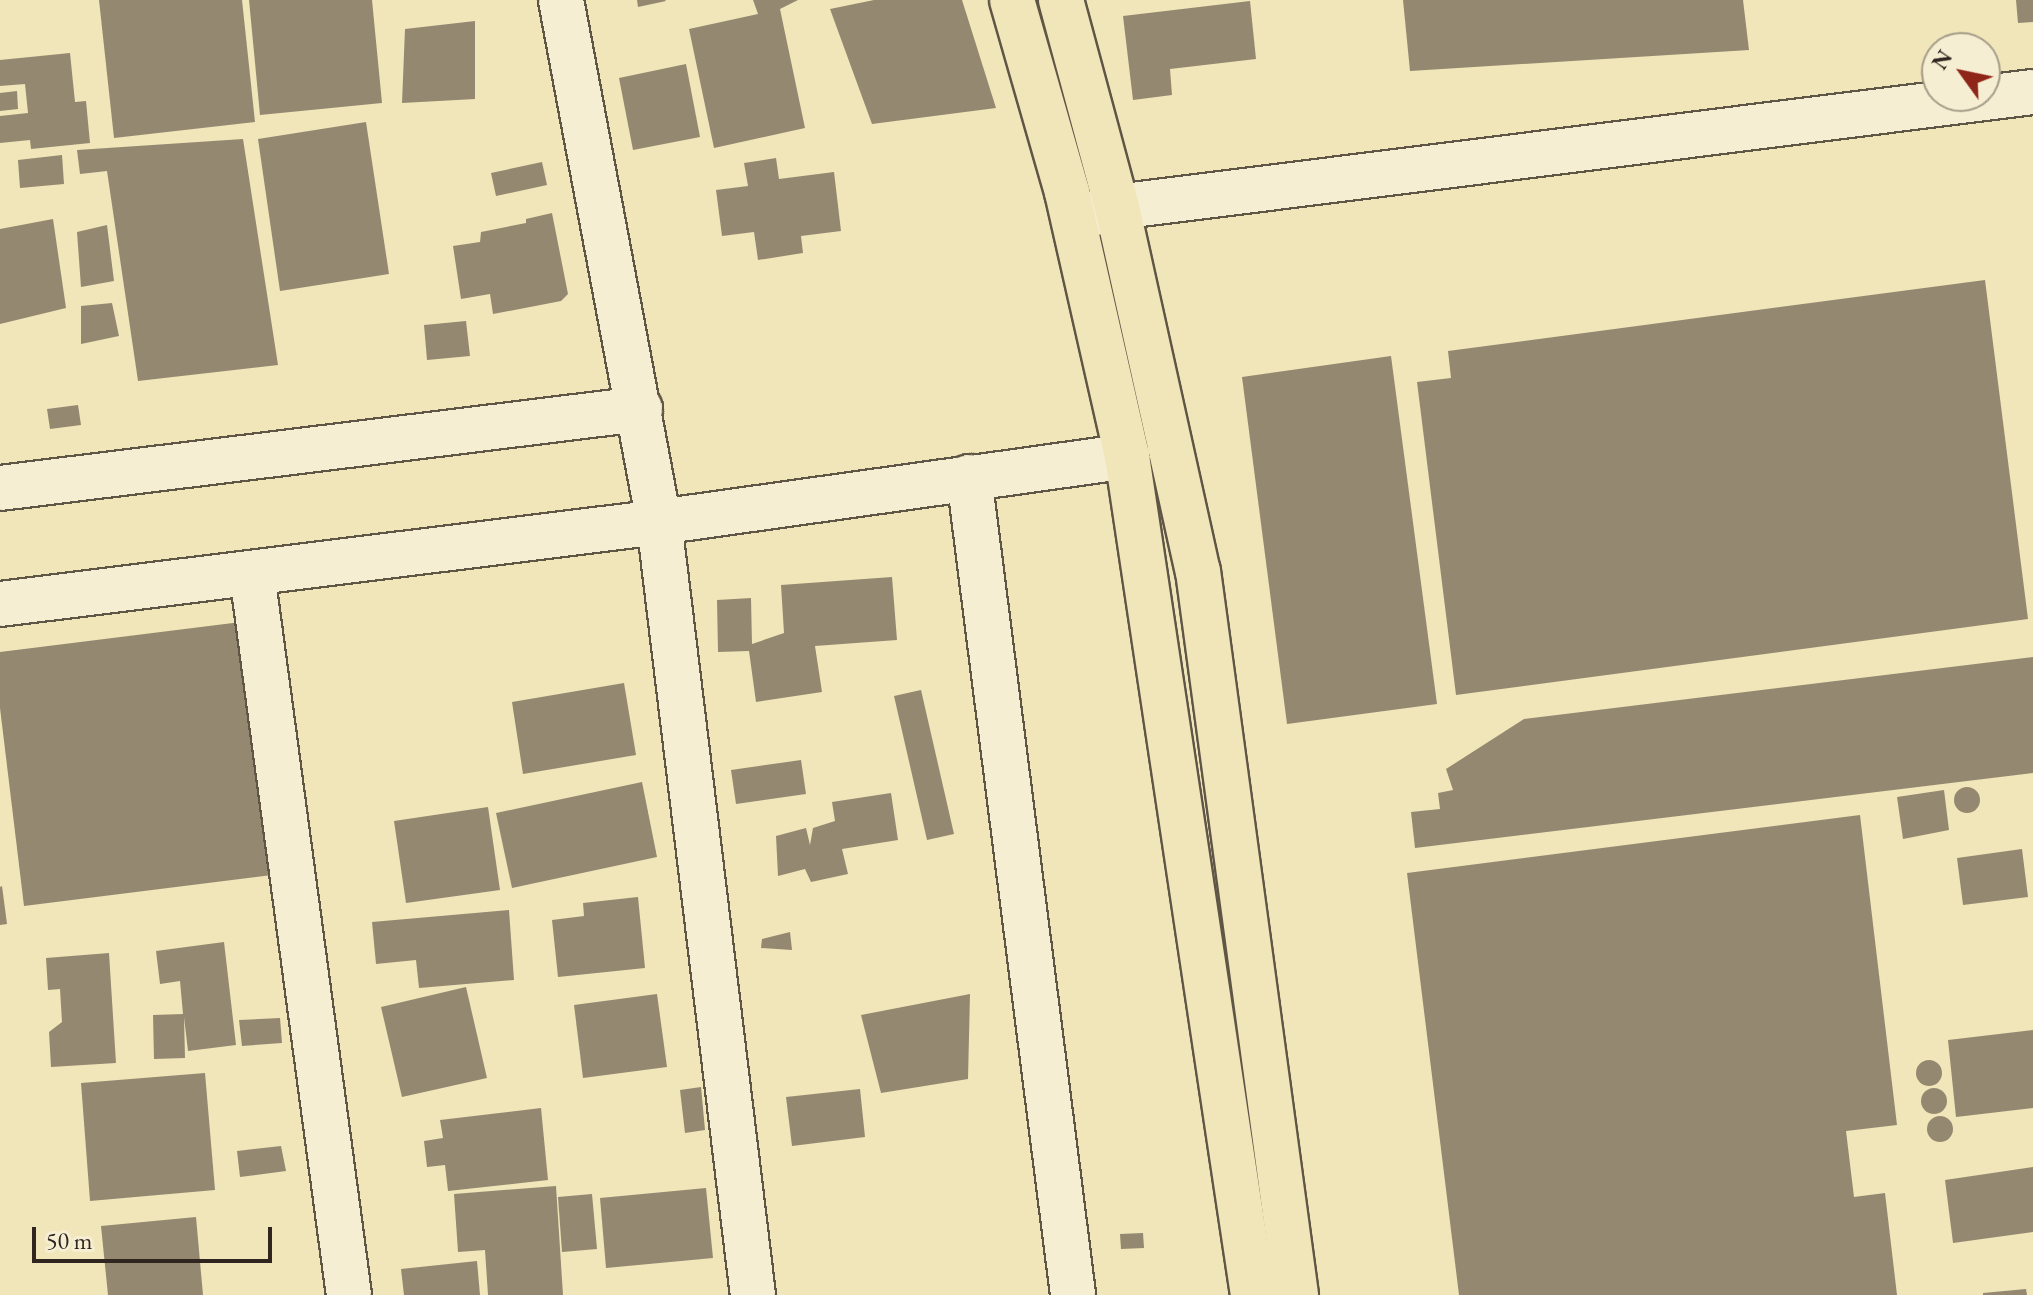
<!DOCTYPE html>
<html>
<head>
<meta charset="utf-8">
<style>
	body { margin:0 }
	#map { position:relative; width:2033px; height:1295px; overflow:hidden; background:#f1e5ba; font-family:"EB Garamond",serif }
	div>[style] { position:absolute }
	.building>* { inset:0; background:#948970 }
	.round { border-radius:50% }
	.roads { filter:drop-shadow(2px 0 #605646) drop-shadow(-2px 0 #605646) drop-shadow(0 2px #605646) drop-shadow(0 -2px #605646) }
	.minor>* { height:44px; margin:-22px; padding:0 22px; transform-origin:22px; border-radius:22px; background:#f6eed2 }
	.major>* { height:44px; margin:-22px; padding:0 22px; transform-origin:22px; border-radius:22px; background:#f1e5ba }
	span { translate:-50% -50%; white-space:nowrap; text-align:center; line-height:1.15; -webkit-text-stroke:8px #f6eed2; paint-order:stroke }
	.north { position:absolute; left:1921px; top:32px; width:80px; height:80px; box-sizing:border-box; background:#f6eed2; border:2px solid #a79e8a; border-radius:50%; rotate:303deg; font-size:22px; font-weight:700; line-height:32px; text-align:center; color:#30261f }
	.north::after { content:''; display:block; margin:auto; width:28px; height:36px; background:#8f2418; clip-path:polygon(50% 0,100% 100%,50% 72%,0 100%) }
	.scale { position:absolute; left:32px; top:1227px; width:240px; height:36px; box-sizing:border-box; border:4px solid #30261f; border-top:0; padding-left:10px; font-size:24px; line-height:28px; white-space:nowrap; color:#30261f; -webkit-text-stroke:6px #f6eed2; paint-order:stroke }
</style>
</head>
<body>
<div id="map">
	<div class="building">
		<i style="clip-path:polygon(99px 0,242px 0,255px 122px,114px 138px)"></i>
		<i style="clip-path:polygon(249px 0,372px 0,382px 103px,260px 115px)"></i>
		<i style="clip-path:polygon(637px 0,665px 0,666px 1px,638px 7px)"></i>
		<i style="clip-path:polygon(753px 0,798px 0,780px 9px,805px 128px,714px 148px,689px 29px,758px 14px)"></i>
		<i style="clip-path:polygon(874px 0,962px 0,996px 108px,872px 124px,830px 9px)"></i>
		<i style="clip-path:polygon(1403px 0,1743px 0,1749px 50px,1410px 71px)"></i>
		<i style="clip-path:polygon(2016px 0,2033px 0,2033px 22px,2018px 23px)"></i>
		<i style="clip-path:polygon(1250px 1px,1256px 59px,1170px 69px,1172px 95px,1133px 100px,1123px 16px)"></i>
		<i style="clip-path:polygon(475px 21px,475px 99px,402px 103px,405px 29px)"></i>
		<i style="clip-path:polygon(70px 53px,75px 102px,86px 101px,90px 143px,31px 149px,30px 140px,0 143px,0 116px,28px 113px,25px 84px,0 86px,0 60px)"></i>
		<i style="clip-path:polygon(686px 64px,700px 137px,633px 150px,619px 78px)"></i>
		<i style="clip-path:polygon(17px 91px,18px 109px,0 111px,0 93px)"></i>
		<i style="clip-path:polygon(366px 122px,389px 274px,280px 291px,258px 139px)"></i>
		<i style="clip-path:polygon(243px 139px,278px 365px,138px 381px,107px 171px,80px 174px,77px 150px)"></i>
		<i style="clip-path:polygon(62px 155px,64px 184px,20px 188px,18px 160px)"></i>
		<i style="clip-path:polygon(776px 158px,779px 179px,834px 172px,841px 231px,801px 236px,803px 253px,758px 260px,754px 232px,722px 236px,716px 190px,748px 186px,744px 163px)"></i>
		<i style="clip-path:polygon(542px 162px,547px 185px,496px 196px,491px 173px)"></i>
		<i style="clip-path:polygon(552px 213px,568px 294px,561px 301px,493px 314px,490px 294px,461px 299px,453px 246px,480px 242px,481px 232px,526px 223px,526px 219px)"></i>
		<i style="clip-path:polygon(53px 219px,66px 308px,0 324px,0 229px)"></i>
		<i style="clip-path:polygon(107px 225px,114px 281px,81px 287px,77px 232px)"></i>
		<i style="clip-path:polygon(1985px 280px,2028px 619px,1456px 695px,1417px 382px,1451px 378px,1448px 351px)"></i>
		<i style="clip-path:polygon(112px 303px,119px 336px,81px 344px,81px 306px)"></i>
		<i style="clip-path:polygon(466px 321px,470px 356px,427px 360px,424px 325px)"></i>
		<i style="clip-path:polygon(1391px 356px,1437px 704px,1287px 724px,1242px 377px)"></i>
		<i style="clip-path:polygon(78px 405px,81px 425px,50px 429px,47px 409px)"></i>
		<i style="clip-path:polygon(892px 577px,897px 640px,815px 646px,822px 692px,756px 702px,749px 651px,718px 652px,717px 600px,751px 598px,752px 644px,784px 633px,781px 585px)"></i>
		<i style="clip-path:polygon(241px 622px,272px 875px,24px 906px,0 708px,0 652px)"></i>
		<i style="clip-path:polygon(2033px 657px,2033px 773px,1415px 848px,1411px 812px,1440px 809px,1438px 793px,1453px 790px,1446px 769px,1524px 719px)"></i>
		<i style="clip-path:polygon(624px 683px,636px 755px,523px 774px,512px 702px)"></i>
		<i style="clip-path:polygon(921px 690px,954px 834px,927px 840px,894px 696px)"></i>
		<i style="clip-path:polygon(801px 760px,806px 794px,736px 804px,731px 770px)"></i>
		<i style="clip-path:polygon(642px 782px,657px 857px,512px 888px,496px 813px)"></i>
		<i class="round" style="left:1954px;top:787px;width:26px;height:26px"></i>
		<i style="clip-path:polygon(1944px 790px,1949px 830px,1903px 839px,1897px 797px)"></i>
		<i style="clip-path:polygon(891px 793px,898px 840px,842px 849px,848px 874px,811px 882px,805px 869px,778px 876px,776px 836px,806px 828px,810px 845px,813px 828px,835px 821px,832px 802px)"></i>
		<i style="clip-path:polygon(488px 807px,500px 890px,406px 903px,394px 821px)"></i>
		<i style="clip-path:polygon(1860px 815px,1897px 1125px,1846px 1131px,1854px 1197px,1885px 1193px,1897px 1295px,1459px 1295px,1407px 873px)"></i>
		<i style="clip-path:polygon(2022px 849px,2028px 897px,1963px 905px,1957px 858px)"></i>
		<i style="clip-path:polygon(2px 886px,7px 924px,0 925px,0 887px)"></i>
		<i style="clip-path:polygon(638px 897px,645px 968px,558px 977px,552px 920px,584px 916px,583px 903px)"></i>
		<i style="clip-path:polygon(509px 910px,514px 980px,419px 988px,416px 960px,376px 964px,372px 922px)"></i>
		<i style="clip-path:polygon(790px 932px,792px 950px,761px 948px,762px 939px)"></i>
		<i style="clip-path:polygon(224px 942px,236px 1045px,188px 1051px,184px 1017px,185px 1058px,154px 1059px,153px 1015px,183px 1014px,180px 981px,160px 984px,156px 951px)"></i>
		<i style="clip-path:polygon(109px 953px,116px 1063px,51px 1067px,49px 1032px,62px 1022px,60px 989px,48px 990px,46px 958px)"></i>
		<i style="clip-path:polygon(466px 987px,487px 1078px,402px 1097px,381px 1007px)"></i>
		<i style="clip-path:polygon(657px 994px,667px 1067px,583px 1078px,574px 1005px)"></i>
		<i style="clip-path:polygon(970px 994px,968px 1079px,881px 1093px,861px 1015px)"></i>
		<i style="clip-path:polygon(280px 1018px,282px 1043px,242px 1046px,239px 1020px)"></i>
		<i style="clip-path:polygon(2033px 1030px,2033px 1108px,1956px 1117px,1948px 1040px)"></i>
		<i class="round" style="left:1916px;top:1060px;width:26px;height:26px"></i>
		<i style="clip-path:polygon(205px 1073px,215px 1190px,90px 1201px,81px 1083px)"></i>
		<i style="clip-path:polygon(701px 1087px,705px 1130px,685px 1133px,680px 1090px)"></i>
		<i class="round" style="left:1921px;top:1088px;width:26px;height:26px"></i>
		<i style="clip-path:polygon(860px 1089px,865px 1137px,792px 1146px,786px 1097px)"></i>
		<i style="clip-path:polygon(541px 1108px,548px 1180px,448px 1191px,445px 1165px,427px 1167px,424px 1141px,443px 1138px,440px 1120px)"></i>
		<i class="round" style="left:1927px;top:1116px;width:26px;height:26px"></i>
		<i style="clip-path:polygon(281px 1146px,286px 1171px,240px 1177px,237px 1151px)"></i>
		<i style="clip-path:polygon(2033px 1167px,2033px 1232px,1953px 1243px,1945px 1180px)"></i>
		<i style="clip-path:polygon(556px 1186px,563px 1295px,488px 1295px,485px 1250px,458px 1252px,454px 1194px)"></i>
		<i style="clip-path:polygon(706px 1188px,713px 1258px,606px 1268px,600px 1198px)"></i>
		<i style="clip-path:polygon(592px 1194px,597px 1249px,562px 1252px,558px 1197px)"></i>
		<i style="clip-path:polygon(196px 1217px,203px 1295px,108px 1295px,101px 1226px)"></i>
		<i style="clip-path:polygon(1143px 1233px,1144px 1248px,1121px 1249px,1120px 1234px)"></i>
		<i style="clip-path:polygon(477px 1261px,480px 1295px,404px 1295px,401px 1269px)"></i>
		<i style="clip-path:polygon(2026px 1289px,2027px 1295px,1983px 1295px,1983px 1293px)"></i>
	</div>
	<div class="roads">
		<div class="minor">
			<i style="left:561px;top:0;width:531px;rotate:79.37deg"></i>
			<i style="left:659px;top:522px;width:779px;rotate:83.07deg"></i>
			<i style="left:1080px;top:217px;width:38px;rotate:-15deg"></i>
			<i style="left:1117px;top:207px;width:923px;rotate:-7.16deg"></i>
			<i style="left:969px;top:477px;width:825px;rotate:82.75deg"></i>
			<i style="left:0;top:488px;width:645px;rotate:-7.04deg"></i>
			<i style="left:252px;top:574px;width:727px;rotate:82.34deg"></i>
			<i style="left:0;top:604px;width:664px;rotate:-7.09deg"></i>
			<i style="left:659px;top:522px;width:473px;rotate:-8deg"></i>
		</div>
		<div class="major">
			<i style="left:1012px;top:0;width:200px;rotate:74deg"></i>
			<i style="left:1067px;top:192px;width:271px;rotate:77.2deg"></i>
			<i style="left:1127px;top:456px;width:848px;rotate:81.46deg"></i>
			<i style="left:1061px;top:0;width:214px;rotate:74.9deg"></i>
			<i style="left:1117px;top:207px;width:373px;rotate:77.5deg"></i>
			<i style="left:1198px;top:571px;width:731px;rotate:82.29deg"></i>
		</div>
	</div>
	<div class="north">N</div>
	<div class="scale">50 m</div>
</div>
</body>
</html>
